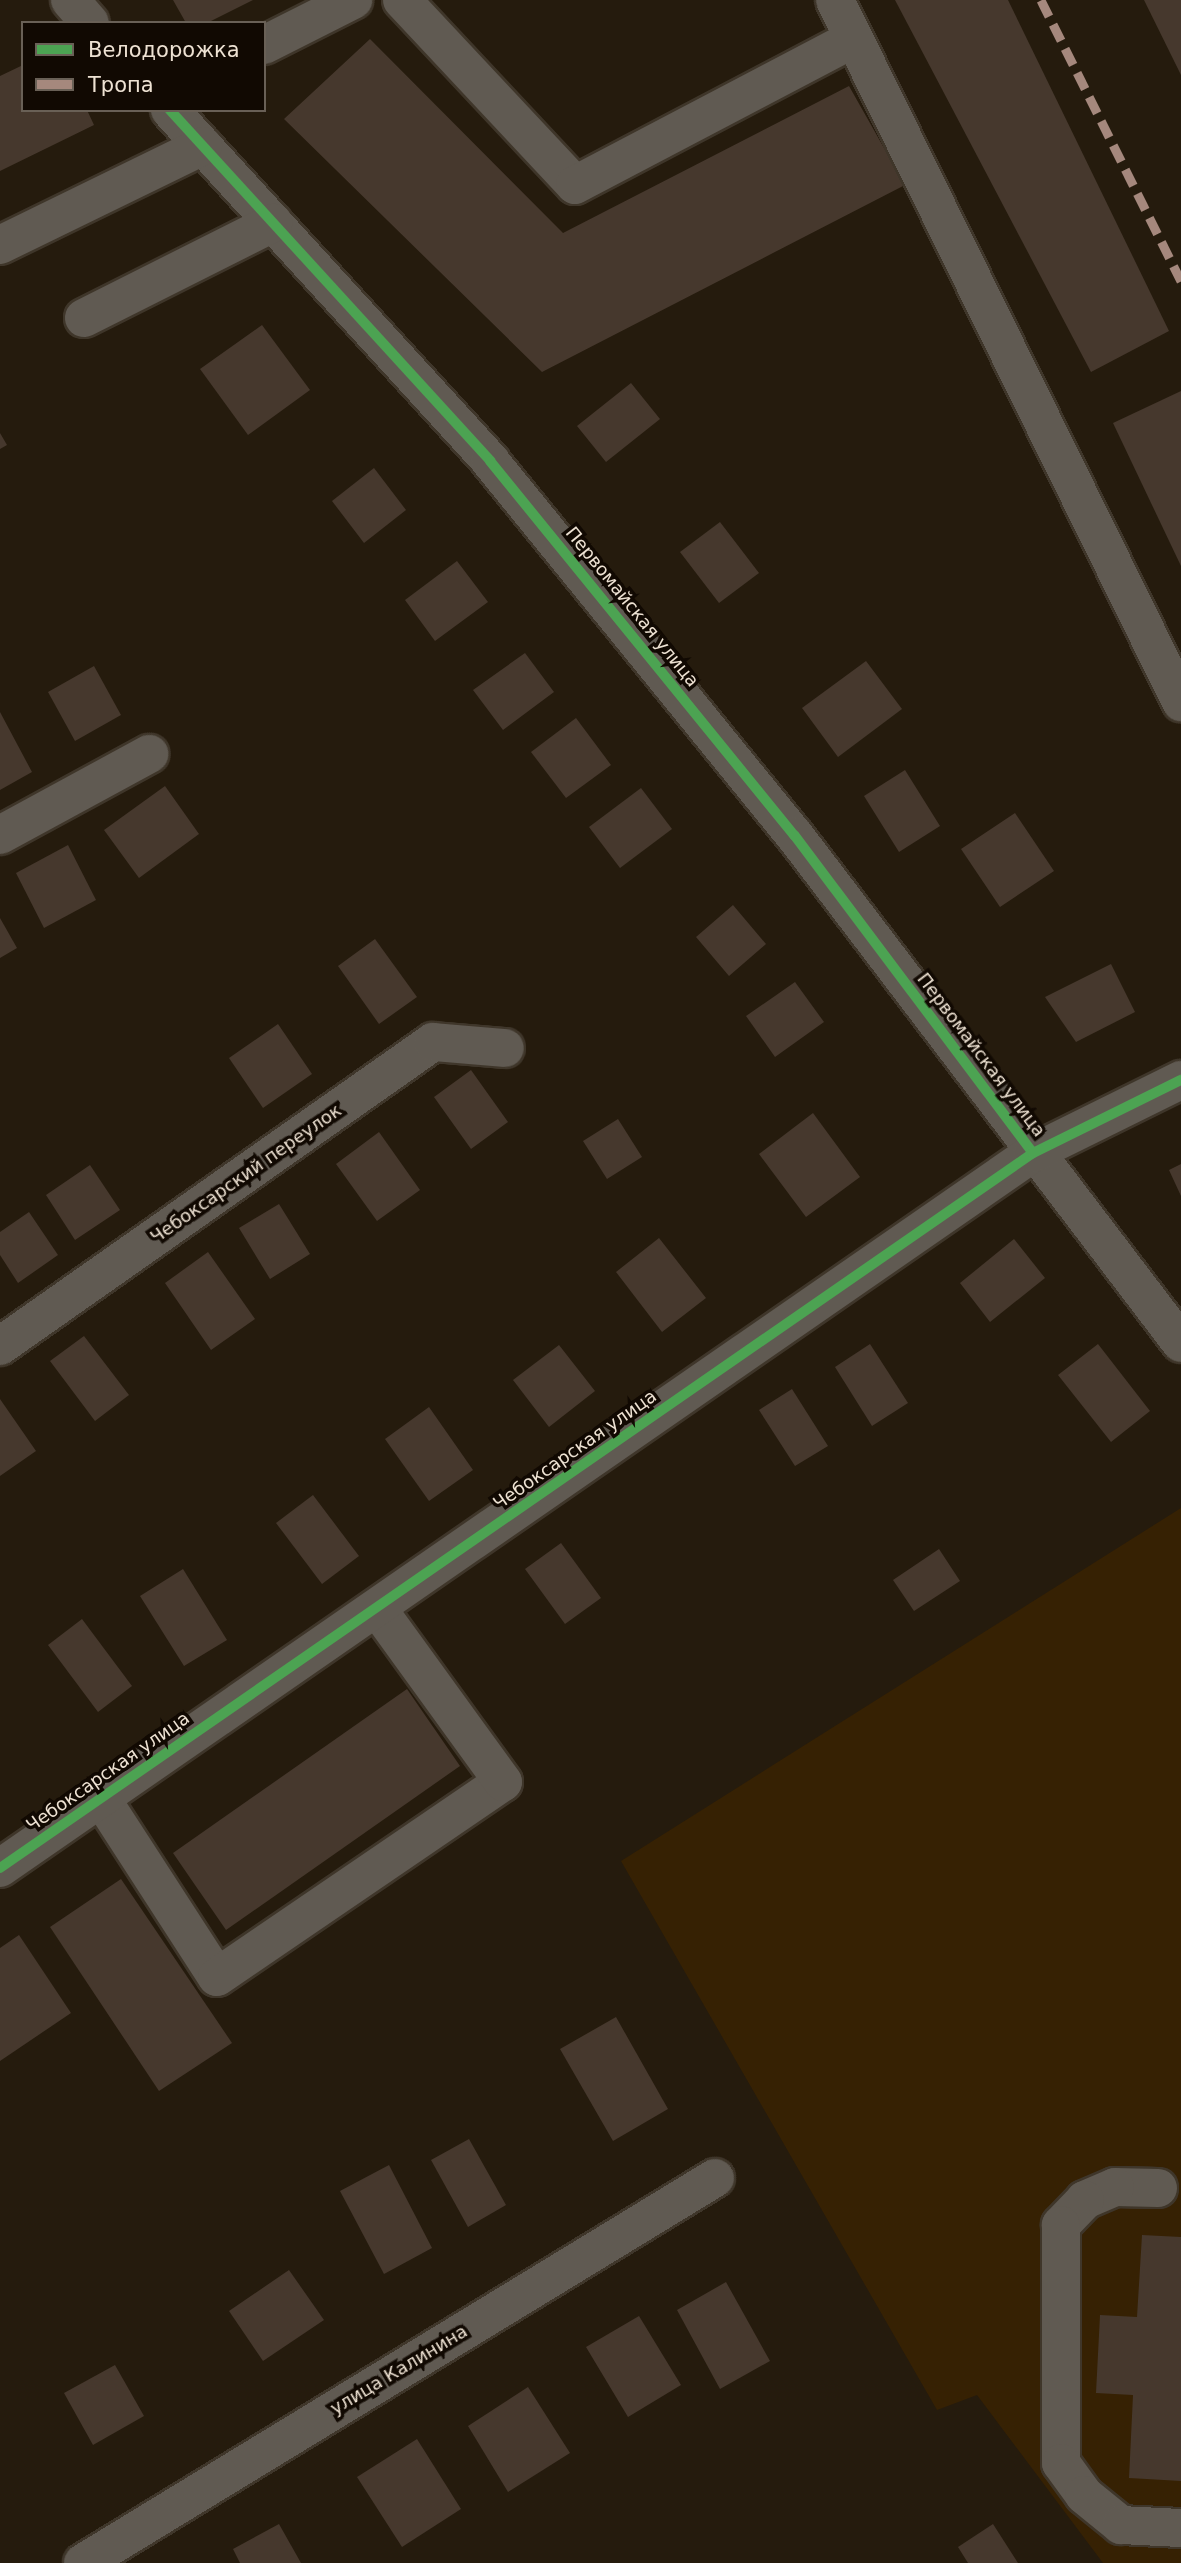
<!DOCTYPE html>
<html>
<head>
<meta charset="utf-8">
<style>
	body { margin:0 }
	#map { position:relative; width:1181px; height:2563px; overflow:hidden; background:#251b0d; font-family:"DejaVu Sans",sans-serif }
	div>[style] { position:absolute }
	.built>* { inset:0; background:#362103 }
	.building>* { inset:0; background:#46382d }
	.roads { filter:drop-shadow(2px 0 #3f362a) drop-shadow(-2px 0 #3f362a) drop-shadow(0 2px #3f362a) drop-shadow(0 -2px #3f362a) }
	.minor>* { height:38px; margin:-19px; padding:0 19px; transform-origin:19px; border-radius:19px; background:#605a52 }
	.quiet>* { height:9px; margin-top:-4.5px; transform-origin:0; background:repeating-linear-gradient(90deg,#a5887d 0 18px,transparent 0 27px) }
	.cycleway>* { height:10px; margin:-5px; padding:0 5px; transform-origin:5px; border-radius:5px; background:#4ca352 }
	span { translate:-50% -50%; white-space:nowrap; text-align:center; line-height:1.15; -webkit-text-stroke:7px #110902; paint-order:stroke }
	.street-label { font-size:18px; color:#eee2d3 }
	.legend { position:absolute; left:21px; top:21px; width:245px; height:91px; box-sizing:border-box; background:#110902; border:2px solid #696056; margin:0; padding:9px 12px; list-style:none; font-size:21px; color:#eee2d3 }
	.legend li { display:flex; align-items:center; gap:14px; height:35px }
	.legend b { width:35px; border:2px solid #696056 }
</style>
</head>
<body>
<div id="map">
	<div class="built">
		<i style="clip-path:polygon(1181px 1508px,1181px 2563px,1103px 2563px,977px 2395px,937px 2410px,621px 1861px)"></i>
	</div>
	<div class="building">
		<i style="clip-path:polygon(173px 0,253px 0,207px 23px,186px 23px)"></i>
		<i style="clip-path:polygon(895px 0,1008px 0,1169px 331px,1091px 372px)"></i>
		<i style="clip-path:polygon(1144px 0,1181px 0,1181px 75px)"></i>
		<i style="clip-path:polygon(370px 39px,563px 233px,849px 86px,905px 185px,542px 372px,284px 119px)"></i>
		<i style="clip-path:polygon(23px 65px,23px 110px,87px 110px,94px 125px,0 171px,0 76px)"></i>
		<i style="clip-path:polygon(262px 325px,310px 390px,248px 435px,200px 369px)"></i>
		<i style="clip-path:polygon(631px 383px,660px 419px,606px 462px,577px 426px)"></i>
		<i style="clip-path:polygon(1181px 391px,1181px 566px,1113px 423px)"></i>
		<i style="clip-path:polygon(0 433px,7px 445px,0 449px)"></i>
		<i style="clip-path:polygon(374px 468px,406px 510px,364px 543px,332px 501px)"></i>
		<i style="clip-path:polygon(720px 522px,759px 573px,719px 603px,680px 552px)"></i>
		<i style="clip-path:polygon(457px 561px,488px 602px,435px 641px,405px 600px)"></i>
		<i style="clip-path:polygon(525px 653px,554px 692px,503px 730px,473px 690px)"></i>
		<i style="clip-path:polygon(866px 661px,902px 709px,838px 757px,802px 708px)"></i>
		<i style="clip-path:polygon(94px 666px,121px 715px,75px 741px,48px 692px)"></i>
		<i style="clip-path:polygon(0 712px,32px 772px,0 790px)"></i>
		<i style="clip-path:polygon(576px 718px,611px 765px,566px 798px,531px 752px)"></i>
		<i style="clip-path:polygon(905px 770px,940px 826px,899px 852px,864px 796px)"></i>
		<i style="clip-path:polygon(165px 786px,199px 834px,139px 878px,104px 830px)"></i>
		<i style="clip-path:polygon(641px 788px,672px 829px,620px 868px,589px 827px)"></i>
		<i style="clip-path:polygon(1015px 813px,1054px 871px,1000px 907px,961px 849px)"></i>
		<i style="clip-path:polygon(68px 845px,96px 900px,44px 928px,16px 873px)"></i>
		<i style="clip-path:polygon(733px 905px,766px 944px,729px 976px,696px 937px)"></i>
		<i style="clip-path:polygon(0 918px,17px 948px,0 958px)"></i>
		<i style="clip-path:polygon(375px 939px,417px 997px,379px 1024px,338px 966px)"></i>
		<i style="clip-path:polygon(1111px 964px,1135px 1012px,1076px 1042px,1045px 997px)"></i>
		<i style="clip-path:polygon(795px 982px,824px 1022px,775px 1057px,746px 1016px)"></i>
		<i style="clip-path:polygon(278px 1024px,312px 1074px,263px 1108px,229px 1058px)"></i>
		<i style="clip-path:polygon(471px 1070px,508px 1122px,471px 1149px,434px 1097px)"></i>
		<i style="clip-path:polygon(813px 1113px,860px 1177px,806px 1217px,759px 1154px)"></i>
		<i style="clip-path:polygon(618px 1119px,642px 1157px,607px 1179px,583px 1141px)"></i>
		<i style="clip-path:polygon(379px 1132px,420px 1190px,377px 1221px,336px 1164px)"></i>
		<i style="clip-path:polygon(1181px 1164px,1181px 1196px,1169px 1170px)"></i>
		<i style="clip-path:polygon(90px 1165px,120px 1210px,75px 1240px,46px 1195px)"></i>
		<i style="clip-path:polygon(279px 1204px,310px 1254px,270px 1279px,239px 1228px)"></i>
		<i style="clip-path:polygon(29px 1212px,58px 1255px,18px 1283px,0 1255px,0 1232px)"></i>
		<i style="clip-path:polygon(659px 1238px,706px 1298px,662px 1332px,616px 1272px)"></i>
		<i style="clip-path:polygon(1014px 1239px,1045px 1278px,990px 1322px,960px 1283px)"></i>
		<i style="clip-path:polygon(208px 1252px,255px 1319px,211px 1350px,165px 1283px)"></i>
		<i style="clip-path:polygon(84px 1336px,129px 1395px,95px 1421px,50px 1361px)"></i>
		<i style="clip-path:polygon(870px 1344px,908px 1403px,872px 1426px,835px 1367px)"></i>
		<i style="clip-path:polygon(1098px 1344px,1150px 1411px,1111px 1442px,1058px 1375px)"></i>
		<i style="clip-path:polygon(559px 1345px,595px 1391px,549px 1427px,513px 1380px)"></i>
		<i style="clip-path:polygon(792px 1389px,828px 1446px,795px 1466px,759px 1410px)"></i>
		<i style="clip-path:polygon(0 1399px,36px 1451px,0 1476px)"></i>
		<i style="clip-path:polygon(429px 1407px,473px 1470px,429px 1501px,385px 1439px)"></i>
		<i style="clip-path:polygon(313px 1495px,359px 1556px,322px 1584px,276px 1523px)"></i>
		<i style="clip-path:polygon(561px 1543px,601px 1598px,565px 1624px,525px 1569px)"></i>
		<i style="clip-path:polygon(939px 1549px,960px 1581px,914px 1611px,893px 1580px)"></i>
		<i style="clip-path:polygon(183px 1569px,227px 1640px,184px 1666px,140px 1596px)"></i>
		<i style="clip-path:polygon(82px 1619px,132px 1686px,98px 1712px,48px 1645px)"></i>
		<i style="clip-path:polygon(407px 1689px,460px 1766px,226px 1930px,173px 1853px)"></i>
		<i style="clip-path:polygon(121px 1879px,232px 2043px,159px 2091px,50px 1927px)"></i>
		<i style="clip-path:polygon(19px 1935px,71px 2013px,0 2061px,0 1948px)"></i>
		<i style="clip-path:polygon(616px 2017px,668px 2109px,613px 2141px,560px 2049px)"></i>
		<i style="clip-path:polygon(469px 2139px,506px 2205px,468px 2227px,431px 2160px)"></i>
		<i style="clip-path:polygon(389px 2165px,432px 2248px,384px 2274px,340px 2191px)"></i>
		<i style="clip-path:polygon(1142px 2235px,1181px 2237px,1181px 2481px,1129px 2478px,1133px 2395px,1096px 2393px,1100px 2315px,1137px 2317px)"></i>
		<i style="clip-path:polygon(289px 2270px,324px 2320px,263px 2361px,229px 2311px)"></i>
		<i style="clip-path:polygon(726px 2282px,770px 2361px,720px 2389px,677px 2310px)"></i>
		<i style="clip-path:polygon(639px 2316px,681px 2385px,628px 2417px,586px 2347px)"></i>
		<i style="clip-path:polygon(115px 2365px,144px 2416px,93px 2445px,64px 2393px)"></i>
		<i style="clip-path:polygon(528px 2387px,570px 2453px,508px 2492px,468px 2426px)"></i>
		<i style="clip-path:polygon(417px 2439px,461px 2509px,402px 2547px,357px 2477px)"></i>
		<i style="clip-path:polygon(279px 2524px,301px 2563px,240px 2563px,233px 2549px)"></i>
		<i style="clip-path:polygon(993px 2524px,1018px 2563px,968px 2563px,958px 2547px)"></i>
	</div>
	<div class="roads">
		<div class="minor">
			<i style="left:70px;top:0;width:30px;rotate:49deg"></i>
			<i style="left:402px;top:0;width:253px;rotate:46.9deg"></i>
			<i style="left:575px;top:185px;width:314px;rotate:-27.7deg"></i>
			<i style="left:835px;top:0;width:783px;rotate:63.76deg"></i>
			<i style="left:264px;top:45px;width:100px;rotate:-26.8deg"></i>
			<i style="left:170px;top:110px;width:475px;rotate:47.6deg"></i>
			<i style="left:490px;top:461px;width:483px;rotate:50.9deg"></i>
			<i style="left:795px;top:836px;width:637px;rotate:52.72deg"></i>
			<i style="left:0;top:245px;width:226px;rotate:-26deg"></i>
			<i style="left:84px;top:318px;width:212px;rotate:-26.7deg"></i>
			<i style="left:0;top:835px;width:170px;rotate:-28.5deg"></i>
			<i style="left:0;top:1346px;width:529px;rotate:-35.07deg"></i>
			<i style="left:433px;top:1042px;width:72px;rotate:4.8deg"></i>
			<i style="left:101px;top:1798px;width:213px;rotate:57.1deg"></i>
			<i style="left:217px;top:1977px;width:346px;rotate:-34.3deg"></i>
			<i style="left:503px;top:1782px;width:215px;rotate:-125.9deg"></i>
			<i style="left:0;top:1868px;width:1256px;rotate:-34.69deg"></i>
			<i style="left:1033px;top:1153px;width:165px;rotate:-26.3deg"></i>
			<i style="left:1158px;top:2188px;width:43px;rotate:-178.7deg"></i>
			<i style="left:1115px;top:2187px;width:33px;rotate:157deg"></i>
			<i style="left:1085px;top:2200px;width:35px;rotate:134deg"></i>
			<i style="left:1061px;top:2225px;width:238px;rotate:90deg"></i>
			<i style="left:1061px;top:2463px;width:39px;rotate:54deg"></i>
			<i style="left:1084px;top:2495px;width:48px;rotate:39deg"></i>
			<i style="left:1121px;top:2525px;width:60px;rotate:2.9deg"></i>
			<i style="left:83px;top:2563px;width:740px;rotate:-31.35deg"></i>
		</div>
	</div>
	<div class="quiet">
		<i style="left:1041px;top:0;width:314px;rotate:63.5deg"></i>
	</div>
	<div class="cycleway">
		<i style="left:170px;top:110px;width:475px;rotate:47.6deg"></i>
		<i style="left:490px;top:461px;width:483px;rotate:50.9deg"></i>
		<i style="left:795px;top:836px;width:396px;rotate:53.1deg"></i>
		<i style="left:0;top:1868px;width:1256px;rotate:-34.69deg"></i>
		<i style="left:1033px;top:1153px;width:165px;rotate:-26.3deg"></i>
	</div>
	<div class="street-label">
		<span style="left:632px;top:607px;rotate:51deg">Первомайская улица</span>
		<span style="left:981px;top:1055px;rotate:53deg">Первомайская улица</span>
		<span style="left:246px;top:1174px;rotate:-35deg">Чебоксарский переулок</span>
		<span style="left:575px;top:1450px;rotate:-35deg">Чебоксарская улица</span>
		<span style="left:108px;top:1772px;rotate:-35deg">Чебоксарская улица</span>
		<span style="left:399px;top:2370px;rotate:-31deg">улица Калинина</span>
	</div>
	<ul class="legend">
	<li><b style="height:9px;background:#4ca352"></b>Велодорожка</li>
	<li><b style="height:9px;background:#a5887d"></b>Тропа</li>
	</ul>
</div>
</body>
</html>
